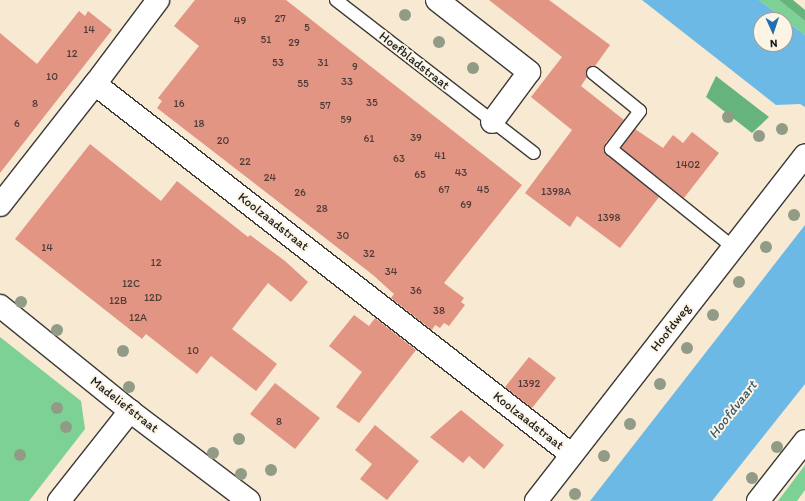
<!DOCTYPE html>
<html>
<head>
<meta charset="utf-8">
<style>
	body { margin:0 }
	#map { position:relative; width:805px; height:501px; overflow:hidden; background:#f7e9d2; font-family:Itim,sans-serif }
	div>[style] { position:absolute }
	.green>* { inset:0; background:#7dd195 }
	.forest>* { inset:0; background:#66b37e }
	.water>* { inset:0; background:#6cb9e6 }
	.building>* { inset:0; background:#e29583 }
	.roads { filter:drop-shadow(1px 0 #3d3b37) drop-shadow(-1px 0 #3d3b37) drop-shadow(0 1px #3d3b37) drop-shadow(0 -1px #3d3b37) }
	.service>* { height:12px; margin:-6px; padding:0 6px; transform-origin:6px; border-radius:6px; background:#fff }
	.minor>* { height:22px; margin:-11px; padding:0 11px; transform-origin:11px; border-radius:11px; background:#fff }
	.tertiary>* { height:22px; margin:-11px; padding:0 11px; transform-origin:11px; border-radius:11px; background:#fff }
	.trees>* { width:12px; height:12px; margin:-6px; border-radius:50%; background:#919b85 }
	span { translate:-50% -50%; white-space:nowrap; text-align:center; line-height:1.15; -webkit-text-stroke:4px #fcf5e5; paint-order:stroke }
	.number-label { font-size:11px; color:#4e3a36 }
	.number-label span { -webkit-text-stroke-width:0 }
	.street-label { font-size:13px; color:#1c1c1c }
	.water-label { font-size:14px; color:#3c5b6d; font-style:italic }
	.north { position:absolute; left:753px; top:12px; width:40px; height:40px; box-sizing:border-box; background:#fcf5e5; border:1px solid #a29e95; border-radius:50%; rotate:177deg; font-size:11px; font-weight:700; line-height:16px; text-align:center; color:#1c1c1c }
	.north::after { content:''; display:block; margin:auto; width:14px; height:18px; background:#1f6fb2; clip-path:polygon(50% 0,100% 100%,50% 72%,0 100%) }
</style>
</head>
<body>
<div id="map">
	<div class="green">
		<i style="clip-path:polygon(759px 0,779px 0,805px 21px,805px 35px)"></i>
		<i style="clip-path:polygon(0 337px,81px 401px,85px 429px,29px 501px,0 501px)"></i>
		<i style="clip-path:polygon(805px 465px,805px 490px,797px 501px,778px 501px)"></i>
	</div>
	<div class="forest">
		<i style="clip-path:polygon(779px 0,793px 0,805px 10px,805px 21px)"></i>
		<i style="clip-path:polygon(716px 76px,769px 117px,752px 133px,706px 97px)"></i>
	</div>
	<div class="water">
		<i style="clip-path:polygon(evenodd,642px 0,759px 0,805px 35px,805px 107px,800px 104px,776px 105px,642px 0,761px 20px,785px 20px,785px 44px,761px 44px,761px 20px)"></i>
		<i style="clip-path:polygon(805px 225px,805px 384px,712px 501px,590px 501px)"></i>
	</div>
	<div class="building">
		<i style="clip-path:polygon(195px 0,286px 0,522px 185px,444px 283px,464px 298px,461px 302px,465px 305px,449px 326px,444px 323px,440px 328px,435px 325px,432px 330px,391px 298px,394px 294px,373px 275px,157px 108px,162px 101px,158px 98px,199px 46px,174px 26px)"></i>
		<i style="clip-path:polygon(489px 0,549px 0,610px 45px,595px 66px,587px 69px,587px 77px,581px 86px,624px 120px,605px 144px,604px 152px,659px 197px,620px 248px,577px 216px,570px 227px,525px 193px,572px 130px,531px 97px,562px 57px)"></i>
		<i style="clip-path:polygon(79px 11px,85px 16px,88px 11px,112px 30px,0 173px,0 33px,37px 64px)"></i>
		<i style="clip-path:polygon(635px 129px,663px 148px,673px 135px,683px 143px,692px 132px,719px 153px,684px 198px,621px 148px)"></i>
		<i style="clip-path:polygon(90px 144px,161px 201px,177px 181px,248px 237px,250px 235px,285px 261px,308px 282px,291px 302px,268px 283px,232px 329px,277px 364px,256px 391px,211px 356px,197px 374px,146px 334px,142px 339px,15px 239px)"></i>
		<i style="clip-path:polygon(354px 315px,369px 326px,375px 318px,416px 350px,359px 423px,336px 407px,362px 372px,329px 346px)"></i>
		<i style="clip-path:polygon(529px 357px,556px 378px,532px 408px,505px 387px)"></i>
		<i style="clip-path:polygon(275px 383px,320px 418px,295px 449px,250px 414px)"></i>
		<i style="clip-path:polygon(461px 410px,504px 445px,484px 469px,469px 456px,463px 463px,430px 437px)"></i>
		<i style="clip-path:polygon(375px 425px,419px 461px,387px 500px,360px 479px,372px 464px,355px 450px)"></i>
	</div>
	<div class="roads">
		<div class="service">
			<i style="left:336px;top:0;width:250px;rotate:37.7deg"></i>
			<i style="left:593px;top:73px;width:60px;rotate:39deg"></i>
			<i style="left:640px;top:111px;width:48px;rotate:127.3deg"></i>
			<i style="left:611px;top:149px;width:156px;rotate:38.8deg"></i>
		</div>
		<div class="minor">
			<i style="left:437px;top:0;width:117px;rotate:38deg"></i>
			<i style="left:529px;top:72px;width:62px;rotate:126.5deg"></i>
			<i style="left:95px;top:84px;width:105px;rotate:-53.1deg"></i>
			<i style="left:0;top:205px;width:154px;rotate:-51.9deg"></i>
			<i style="left:95px;top:84px;width:604px;rotate:37.87deg"></i>
			<i style="left:0;top:306px;width:167px;rotate:38.9deg"></i>
			<i style="left:130px;top:411px;width:149px;rotate:37.1deg"></i>
			<i style="left:59px;top:501px;width:115px;rotate:-51.7deg"></i>
			<i style="left:758px;top:501px;width:76px;rotate:-51.9deg"></i>
		</div>
		<div class="tertiary">
			<i style="left:536px;top:501px;width:438px;rotate:-52.1deg"></i>
		</div>
	</div>
	<div class="trees">
		<i style="left:405px;top:15px"></i>
		<i style="left:439px;top:42px"></i>
		<i style="left:473px;top:68px"></i>
		<i style="left:728px;top:117px"></i>
		<i style="left:782px;top:129px"></i>
		<i style="left:759px;top:136px"></i>
		<i style="left:794px;top:215px"></i>
		<i style="left:766px;top:247px"></i>
		<i style="left:739px;top:282px"></i>
		<i style="left:21px;top:302px"></i>
		<i style="left:713px;top:315px"></i>
		<i style="left:57px;top:330px"></i>
		<i style="left:687px;top:348px"></i>
		<i style="left:123px;top:351px"></i>
		<i style="left:660px;top:384px"></i>
		<i style="left:129px;top:387px"></i>
		<i style="left:57px;top:408px"></i>
		<i style="left:630px;top:424px"></i>
		<i style="left:66px;top:427px"></i>
		<i style="left:239px;top:439px"></i>
		<i style="left:777px;top:447px"></i>
		<i style="left:213px;top:453px"></i>
		<i style="left:20px;top:455px"></i>
		<i style="left:604px;top:456px"></i>
		<i style="left:271px;top:470px"></i>
		<i style="left:241px;top:474px"></i>
		<i style="left:752px;top:478px"></i>
		<i style="left:575px;top:494px"></i>
	</div>
	<div class="number-label">
		<span style="left:280px;top:19px">27</span>
		<span style="left:240px;top:21px">49</span>
		<span style="left:307px;top:28px">5</span>
		<span style="left:89px;top:30px">14</span>
		<span style="left:266px;top:40px">51</span>
		<span style="left:294px;top:43px">29</span>
		<span style="left:72px;top:54px">12</span>
		<span style="left:278px;top:63px">53</span>
		<span style="left:323px;top:63px">31</span>
		<span style="left:355px;top:67px">9</span>
		<span style="left:52px;top:77px">10</span>
		<span style="left:347px;top:82px">33</span>
		<span style="left:303px;top:84px">55</span>
		<span style="left:372px;top:103px">35</span>
		<span style="left:35px;top:104px">8</span>
		<span style="left:179px;top:104px">16</span>
		<span style="left:325px;top:106px">57</span>
		<span style="left:346px;top:120px">59</span>
		<span style="left:17px;top:124px">6</span>
		<span style="left:199px;top:124px">18</span>
		<span style="left:416px;top:138px">39</span>
		<span style="left:369px;top:139px">61</span>
		<span style="left:223px;top:141px">20</span>
		<span style="left:440px;top:156px">41</span>
		<span style="left:399px;top:159px">63</span>
		<span style="left:245px;top:162px">22</span>
		<span style="left:688px;top:165px">1402</span>
		<span style="left:461px;top:173px">43</span>
		<span style="left:420px;top:175px">65</span>
		<span style="left:270px;top:178px">24</span>
		<span style="left:444px;top:190px">67</span>
		<span style="left:483px;top:190px">45</span>
		<span style="left:556px;top:192px">1398A</span>
		<span style="left:300px;top:193px">26</span>
		<span style="left:466px;top:205px">69</span>
		<span style="left:322px;top:209px">28</span>
		<span style="left:609px;top:218px">1398</span>
		<span style="left:343px;top:236px">30</span>
		<span style="left:47px;top:248px">14</span>
		<span style="left:369px;top:254px">32</span>
		<span style="left:156px;top:263px">12</span>
		<span style="left:391px;top:272px">34</span>
		<span style="left:131px;top:284px">12C</span>
		<span style="left:416px;top:291px">36</span>
		<span style="left:153px;top:298px">12D</span>
		<span style="left:118px;top:301px">12B</span>
		<span style="left:439px;top:311px">38</span>
		<span style="left:138px;top:318px">12A</span>
		<span style="left:193px;top:351px">10</span>
		<span style="left:529px;top:384px">1392</span>
		<span style="left:279px;top:422px">8</span>
	</div>
	<div class="street-label">
		<span style="left:414px;top:61px;rotate:38deg">Hoefbladstraat</span>
		<span style="left:273px;top:222px;rotate:38deg">Koolzaadstraat</span>
		<span style="left:671px;top:328px;rotate:-52deg">Hoofdweg</span>
		<span style="left:124px;top:405px;rotate:38deg">Madeliefstraat</span>
		<span style="left:528px;top:421px;rotate:38deg">Koolzaadstraat</span>
	</div>
	<div class="water-label">
		<span style="left:733px;top:410px;rotate:-52deg">Hoofdvaart</span>
	</div>
	<div class="north">N</div>
</div>
</body>
</html>
